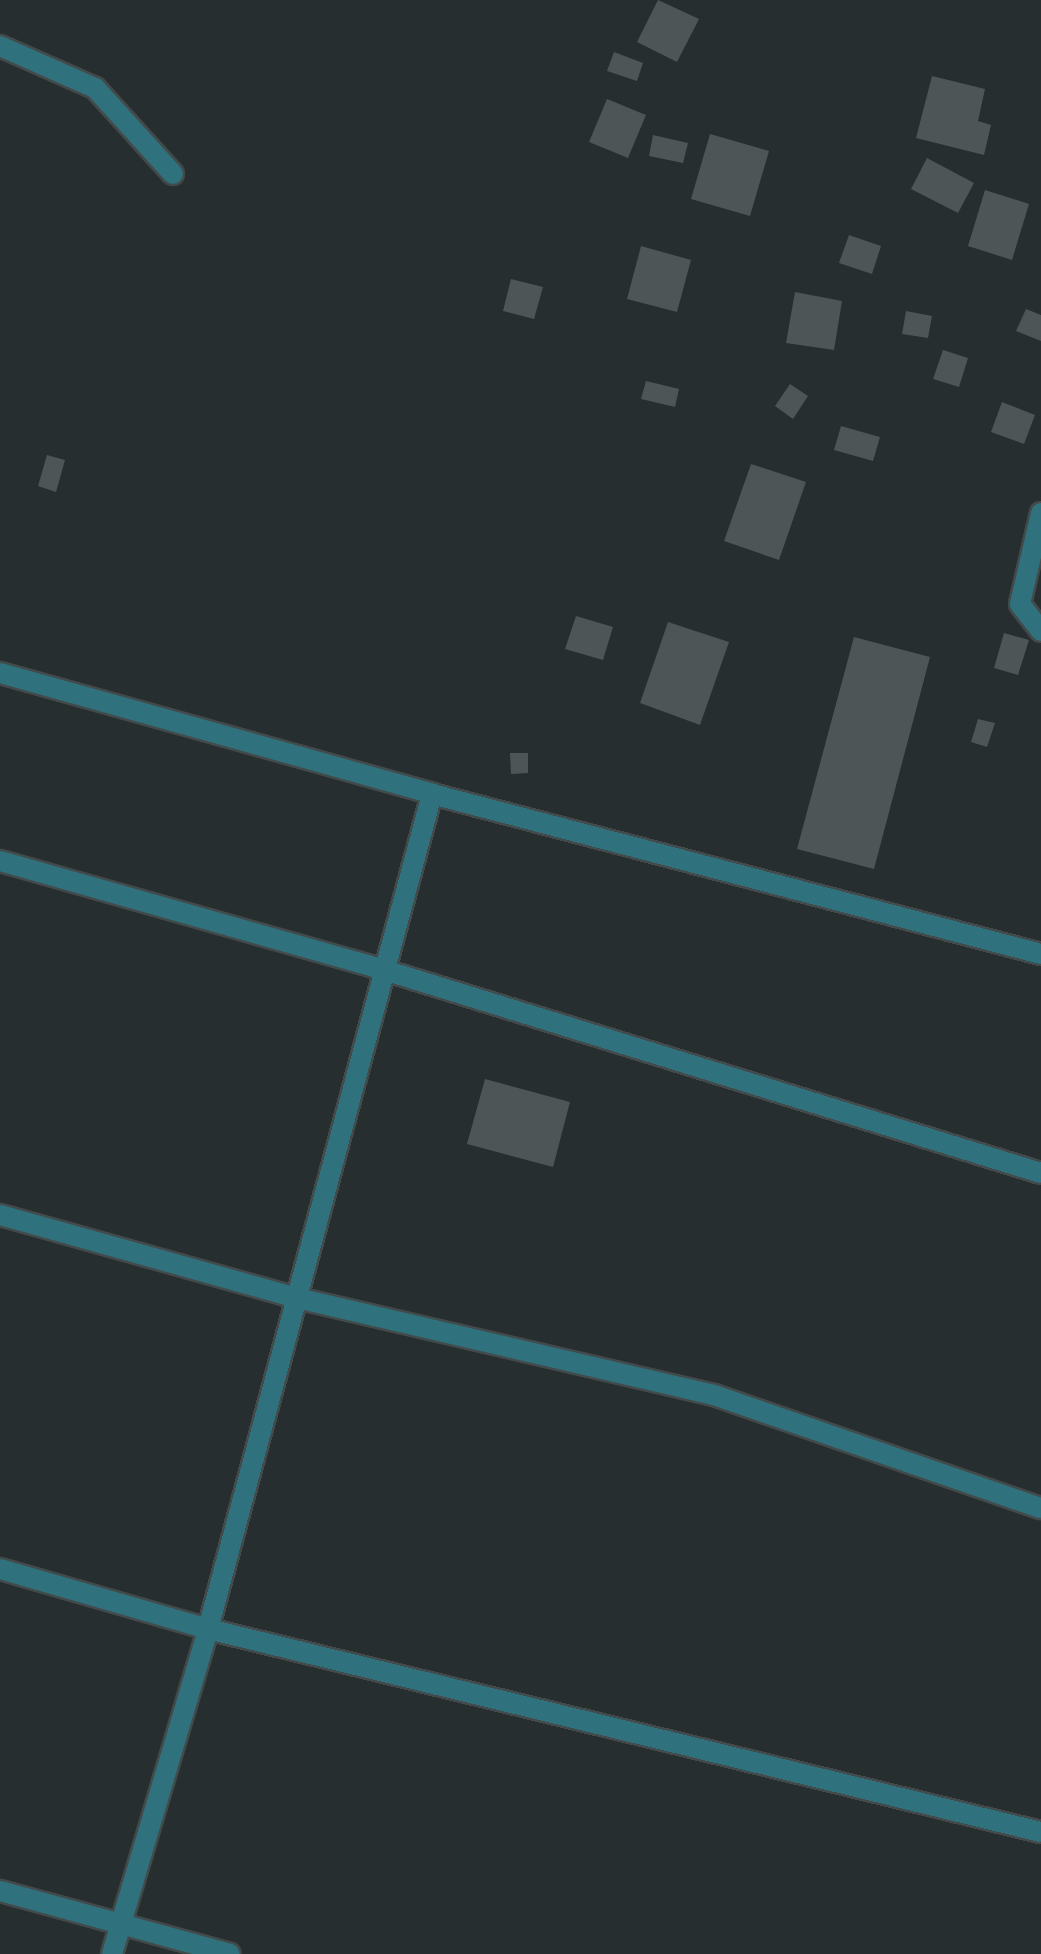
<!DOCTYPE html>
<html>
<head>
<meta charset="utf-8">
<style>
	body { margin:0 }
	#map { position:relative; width:1041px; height:1954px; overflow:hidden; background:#262e2f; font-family:"DM Sans",sans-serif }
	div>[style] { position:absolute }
	.building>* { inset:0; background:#4d5557 }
	.roads { filter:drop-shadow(2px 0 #424a4b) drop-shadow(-2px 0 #424a4b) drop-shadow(0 2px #424a4b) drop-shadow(0 -2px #424a4b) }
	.minor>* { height:20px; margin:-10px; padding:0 10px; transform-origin:10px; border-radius:10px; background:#2f727d }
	span { translate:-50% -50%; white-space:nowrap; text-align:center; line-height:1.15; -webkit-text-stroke:7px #121516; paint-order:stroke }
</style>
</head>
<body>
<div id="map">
	<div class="building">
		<i style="clip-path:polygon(658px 0,699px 19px,677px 62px,637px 42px)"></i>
		<i style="clip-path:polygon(614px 52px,643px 63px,637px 81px,607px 71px)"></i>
		<i style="clip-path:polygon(932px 76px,985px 89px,978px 121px,991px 125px,984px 155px,916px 138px)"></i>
		<i style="clip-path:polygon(607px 99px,646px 115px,628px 158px,589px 142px)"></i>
		<i style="clip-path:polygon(710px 134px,769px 151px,750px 216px,691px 199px)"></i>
		<i style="clip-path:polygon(653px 135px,688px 143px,683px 163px,649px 156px)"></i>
		<i style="clip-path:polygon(927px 158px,974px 183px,958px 213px,911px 189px)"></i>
		<i style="clip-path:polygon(985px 190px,1029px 204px,1012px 260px,968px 246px)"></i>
		<i style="clip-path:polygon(849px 235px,881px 246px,872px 274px,839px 263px)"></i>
		<i style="clip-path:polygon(641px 246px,691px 260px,677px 312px,627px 299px)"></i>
		<i style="clip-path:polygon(511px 279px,543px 287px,534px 319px,503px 311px)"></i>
		<i style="clip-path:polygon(795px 292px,842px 301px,834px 350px,786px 343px)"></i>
		<i style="clip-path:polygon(1026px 309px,1041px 315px,1041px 341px,1016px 331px)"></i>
		<i style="clip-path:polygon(906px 311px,932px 316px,928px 338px,902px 334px)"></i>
		<i style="clip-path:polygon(943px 350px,968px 358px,959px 387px,933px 379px)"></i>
		<i style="clip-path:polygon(646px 381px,679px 389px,675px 407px,641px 399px)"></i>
		<i style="clip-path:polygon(790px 384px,808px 396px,793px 419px,775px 406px)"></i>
		<i style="clip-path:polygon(1002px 402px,1035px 415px,1024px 444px,991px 432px)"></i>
		<i style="clip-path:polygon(841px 426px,880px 437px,873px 461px,834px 450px)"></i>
		<i style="clip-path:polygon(47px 455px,65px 460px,56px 492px,38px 486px)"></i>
		<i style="clip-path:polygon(751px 464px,806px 482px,779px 560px,724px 541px)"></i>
		<i style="clip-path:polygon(576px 616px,613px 627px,603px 660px,565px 649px)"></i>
		<i style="clip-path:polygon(668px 622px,729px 642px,700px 725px,640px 703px)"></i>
		<i style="clip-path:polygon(1004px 633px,1029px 640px,1018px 675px,994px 668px)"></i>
		<i style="clip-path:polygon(854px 637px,930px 657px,874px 869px,797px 849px)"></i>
		<i style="clip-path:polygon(978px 719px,995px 723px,987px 747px,971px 742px)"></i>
		<i style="clip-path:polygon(510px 753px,528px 753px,528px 773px,511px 774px)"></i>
		<i style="clip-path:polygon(485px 1079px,570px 1102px,553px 1167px,467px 1144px)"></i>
	</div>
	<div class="roads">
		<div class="minor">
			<i style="left:0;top:46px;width:104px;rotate:23.9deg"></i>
			<i style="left:95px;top:88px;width:116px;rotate:47.8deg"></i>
			<i style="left:1041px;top:513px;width:93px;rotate:103deg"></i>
			<i style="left:1020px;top:604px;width:34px;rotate:52deg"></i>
			<i style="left:0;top:673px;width:449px;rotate:15.6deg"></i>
			<i style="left:432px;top:794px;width:630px;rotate:14.72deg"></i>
			<i style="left:0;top:861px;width:396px;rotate:15.8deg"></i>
			<i style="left:381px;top:969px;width:691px;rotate:17.18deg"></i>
			<i style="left:0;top:1215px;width:308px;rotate:15.6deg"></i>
			<i style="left:297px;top:1298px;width:428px;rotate:13.1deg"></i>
			<i style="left:714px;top:1395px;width:346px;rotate:19.1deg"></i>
			<i style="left:0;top:1569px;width:216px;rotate:16.1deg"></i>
			<i style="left:208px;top:1629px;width:857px;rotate:13.7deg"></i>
			<i style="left:0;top:1891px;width:238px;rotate:15.3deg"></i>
			<i style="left:112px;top:1954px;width:339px;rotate:-73.5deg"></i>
			<i style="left:208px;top:1629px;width:865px;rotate:-74.98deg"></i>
		</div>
	</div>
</div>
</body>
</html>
